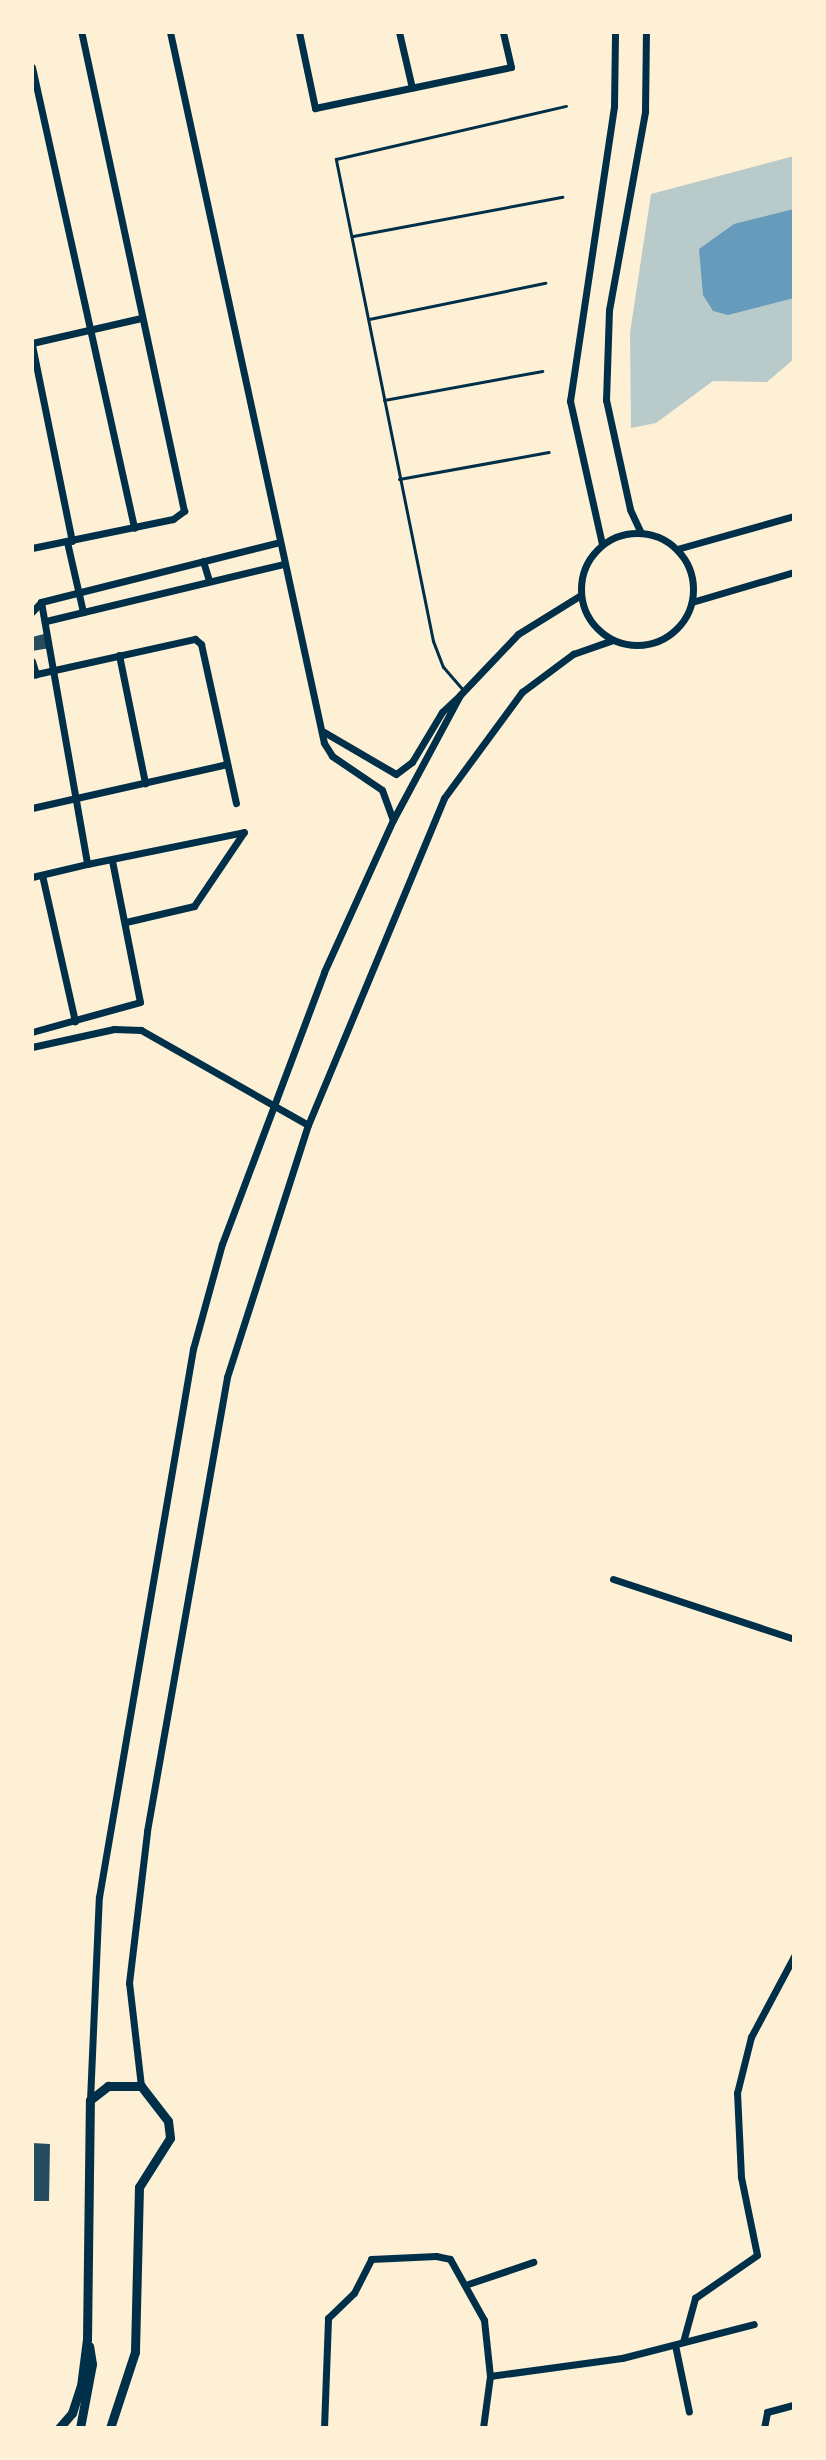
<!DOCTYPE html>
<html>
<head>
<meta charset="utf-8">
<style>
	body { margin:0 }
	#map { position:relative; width:826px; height:2460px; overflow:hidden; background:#fdf0d5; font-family:Helvetica,sans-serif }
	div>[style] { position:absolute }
	.green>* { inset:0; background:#b9caca }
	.water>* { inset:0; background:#669bbc }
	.building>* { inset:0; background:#264d5e }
	.service>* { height:3px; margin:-1.5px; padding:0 1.5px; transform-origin:1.5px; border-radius:1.5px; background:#003049 }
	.minor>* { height:7px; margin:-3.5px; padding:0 3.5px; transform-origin:3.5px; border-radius:3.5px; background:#003049 }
	.minor>.ring { margin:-3.5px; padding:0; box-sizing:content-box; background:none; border:7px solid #003049; border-radius:50% }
	.tertiary>* { height:9px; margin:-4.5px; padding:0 4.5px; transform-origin:4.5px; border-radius:4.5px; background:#003049 }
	span { translate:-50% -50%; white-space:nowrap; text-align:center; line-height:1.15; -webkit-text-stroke:8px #fdf0d5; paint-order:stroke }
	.frame { position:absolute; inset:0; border:34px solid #fdf0d5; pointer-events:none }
</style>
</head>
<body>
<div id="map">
	<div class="green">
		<i style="clip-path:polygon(794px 156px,794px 359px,767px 382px,713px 381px,656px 423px,631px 428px,630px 333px,651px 194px)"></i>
	</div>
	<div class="water">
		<i style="clip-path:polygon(794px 209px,794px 298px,728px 315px,713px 311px,703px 295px,699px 249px,734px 224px)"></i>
	</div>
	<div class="building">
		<i style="clip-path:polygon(48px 633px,50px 648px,32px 651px,32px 637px)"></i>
		<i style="clip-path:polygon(32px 2143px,50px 2144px,49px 2201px,32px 2201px)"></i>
	</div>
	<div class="service">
		<i style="left:353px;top:236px;width:213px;rotate:-10.6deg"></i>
		<i style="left:369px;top:319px;width:180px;rotate:-11.6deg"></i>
		<i style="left:384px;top:400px;width:161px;rotate:-10.4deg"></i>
		<i style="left:399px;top:479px;width:152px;rotate:-10.2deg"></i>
		<i style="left:464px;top:691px;width:32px;rotate:-131deg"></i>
		<i style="left:443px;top:667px;width:28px;rotate:-111deg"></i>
		<i style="left:433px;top:641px;width:492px;rotate:-101.4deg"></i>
		<i style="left:336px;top:159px;width:236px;rotate:-13deg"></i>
	</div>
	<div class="minor">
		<i style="left:170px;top:32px;width:727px;rotate:77.78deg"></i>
		<i style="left:324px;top:743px;width:15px;rotate:58deg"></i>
		<i style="left:332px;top:756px;width:60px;rotate:34.2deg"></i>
		<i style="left:382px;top:790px;width:32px;rotate:70deg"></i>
		<i style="left:299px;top:32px;width:78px;rotate:78.1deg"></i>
		<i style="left:315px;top:108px;width:200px;rotate:-11.8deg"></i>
		<i style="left:511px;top:67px;width:36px;rotate:-103deg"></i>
		<i style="left:399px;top:32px;width:57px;rotate:76.9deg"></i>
		<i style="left:32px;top:67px;width:472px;rotate:77.5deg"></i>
		<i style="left:32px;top:343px;width:112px;rotate:-12.9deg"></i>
		<i style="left:32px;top:345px;width:200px;rotate:78.5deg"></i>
		<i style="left:641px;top:533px;width:26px;rotate:-115deg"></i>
		<i style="left:630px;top:509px;width:112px;rotate:-102.4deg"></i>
		<i style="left:606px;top:400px;width:90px;rotate:-88.1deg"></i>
		<i style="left:609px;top:310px;width:202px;rotate:-79.7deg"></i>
		<i style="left:645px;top:111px;width:79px;rotate:-89.3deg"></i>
		<i class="ring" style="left:581px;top:533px;width:105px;height:105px"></i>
		<i style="left:67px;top:542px;width:72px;rotate:77.1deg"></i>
		<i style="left:602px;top:544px;width:147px;rotate:-102.6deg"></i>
		<i style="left:570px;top:401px;width:298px;rotate:-81.5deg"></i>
		<i style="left:614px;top:106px;width:74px;rotate:-89.2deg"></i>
		<i style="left:32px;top:548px;width:144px;rotate:-11.6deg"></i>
		<i style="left:173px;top:519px;width:14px;rotate:-36deg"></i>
		<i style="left:184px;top:511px;width:490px;rotate:-102.1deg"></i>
		<i style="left:677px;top:549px;width:122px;rotate:-15.8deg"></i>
		<i style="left:203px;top:561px;width:21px;rotate:73deg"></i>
		<i style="left:41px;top:602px;width:266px;rotate:80deg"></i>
		<i style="left:87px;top:864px;width:160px;rotate:-11.5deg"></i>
		<i style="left:692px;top:602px;width:106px;rotate:-16.4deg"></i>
		<i style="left:32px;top:612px;width:13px;rotate:-48deg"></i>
		<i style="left:41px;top:602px;width:246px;rotate:-14.1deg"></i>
		<i style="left:46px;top:621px;width:245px;rotate:-13.5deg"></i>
		<i style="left:119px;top:655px;width:131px;rotate:78.5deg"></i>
		<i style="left:32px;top:661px;width:14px;rotate:73deg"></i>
		<i style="left:32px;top:675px;width:167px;rotate:-12.5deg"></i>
		<i style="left:195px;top:639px;width:8px;rotate:40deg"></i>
		<i style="left:201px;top:644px;width:163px;rotate:77.6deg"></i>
		<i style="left:324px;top:732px;width:83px;rotate:30.3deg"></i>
		<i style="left:396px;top:774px;width:20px;rotate:-37deg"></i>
		<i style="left:412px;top:762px;width:58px;rotate:-59deg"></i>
		<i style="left:442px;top:712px;width:23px;rotate:-43deg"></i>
		<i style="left:32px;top:808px;width:200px;rotate:-12.7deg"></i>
		<i style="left:42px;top:875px;width:150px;rotate:77.3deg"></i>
		<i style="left:32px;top:877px;width:57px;rotate:-13.3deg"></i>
		<i style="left:126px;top:922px;width:70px;rotate:-13.2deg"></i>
		<i style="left:194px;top:906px;width:89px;rotate:-56deg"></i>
		<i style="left:32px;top:1032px;width:112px;rotate:-15.5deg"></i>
		<i style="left:140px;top:1002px;width:145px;rotate:-101.2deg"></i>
		<i style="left:32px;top:1047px;width:84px;rotate:-12.4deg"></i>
		<i style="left:114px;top:1029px;width:27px;rotate:2deg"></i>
		<i style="left:141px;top:1030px;width:192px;rotate:29.6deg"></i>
		<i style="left:613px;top:1579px;width:191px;rotate:18.3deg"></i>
		<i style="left:141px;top:2086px;width:104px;rotate:-96.6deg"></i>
		<i style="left:129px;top:1983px;width:153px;rotate:-83.2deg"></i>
		<i style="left:147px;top:1831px;width:461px;rotate:-80deg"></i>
		<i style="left:227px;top:1377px;width:265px;rotate:-72.2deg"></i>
		<i style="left:308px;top:1125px;width:354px;rotate:-67.4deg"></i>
		<i style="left:444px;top:798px;width:132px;rotate:-53.7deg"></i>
		<i style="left:522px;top:692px;width:64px;rotate:-36.7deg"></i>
		<i style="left:573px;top:654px;width:42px;rotate:-19.3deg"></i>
		<i style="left:90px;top:2100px;width:203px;rotate:-87.5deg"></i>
		<i style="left:99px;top:1897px;width:556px;rotate:-80.27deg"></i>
		<i style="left:193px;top:1349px;width:109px;rotate:-74.6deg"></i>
		<i style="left:222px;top:1244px;width:290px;rotate:-69.4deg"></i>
		<i style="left:324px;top:972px;width:167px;rotate:-65.6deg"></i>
		<i style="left:393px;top:820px;width:142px;rotate:-61.8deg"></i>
		<i style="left:460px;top:695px;width:84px;rotate:-46.4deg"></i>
		<i style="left:518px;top:634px;width:74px;rotate:-31.8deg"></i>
		<i style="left:468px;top:2284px;width:69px;rotate:-18.7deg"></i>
		<i style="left:683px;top:2342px;width:46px;rotate:-74.7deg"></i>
		<i style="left:695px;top:2298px;width:75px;rotate:-34.7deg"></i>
		<i style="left:757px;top:2255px;width:80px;rotate:-101.6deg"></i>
		<i style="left:741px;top:2177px;width:84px;rotate:-92.7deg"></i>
		<i style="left:737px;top:2093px;width:58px;rotate:-76deg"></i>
		<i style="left:751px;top:2037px;width:92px;rotate:-62deg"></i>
		<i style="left:675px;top:2345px;width:68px;rotate:78.2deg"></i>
		<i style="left:490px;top:2376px;width:133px;rotate:-7.8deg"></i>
		<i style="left:622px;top:2358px;width:136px;rotate:-14.4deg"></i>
		<i style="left:324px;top:2428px;width:110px;rotate:-87.9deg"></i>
		<i style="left:328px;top:2318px;width:36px;rotate:-44deg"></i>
		<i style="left:354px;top:2293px;width:38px;rotate:-63deg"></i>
		<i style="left:371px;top:2259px;width:65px;rotate:-2.6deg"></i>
		<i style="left:436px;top:2256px;width:14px;rotate:12deg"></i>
		<i style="left:450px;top:2259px;width:70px;rotate:60.9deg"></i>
		<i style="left:484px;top:2320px;width:56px;rotate:83.9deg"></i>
		<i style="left:490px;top:2376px;width:52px;rotate:97.7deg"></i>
		<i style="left:764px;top:2428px;width:16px;rotate:-79deg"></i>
		<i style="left:767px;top:2412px;width:28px;rotate:-15deg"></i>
	</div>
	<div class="tertiary">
		<i style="left:59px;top:2428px;width:20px;rotate:-49deg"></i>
		<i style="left:72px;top:2413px;width:28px;rotate:-72deg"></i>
		<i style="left:81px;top:2386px;width:47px;rotate:-82.7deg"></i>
		<i style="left:87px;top:2339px;width:239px;rotate:-89.3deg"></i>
		<i style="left:90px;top:2100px;width:23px;rotate:-38deg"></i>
		<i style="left:108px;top:2086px;width:33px"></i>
		<i style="left:141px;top:2086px;width:44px;rotate:52.4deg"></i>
		<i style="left:168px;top:2121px;width:17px;rotate:83deg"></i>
		<i style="left:170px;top:2138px;width:58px;rotate:122.3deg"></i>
		<i style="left:139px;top:2187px;width:165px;rotate:91.4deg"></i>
		<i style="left:135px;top:2352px;width:80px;rotate:108.2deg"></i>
		<i style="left:80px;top:2428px;width:65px;rotate:-79.4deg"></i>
		<i style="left:92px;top:2364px;width:18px;rotate:-99deg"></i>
	</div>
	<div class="frame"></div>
</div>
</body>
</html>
